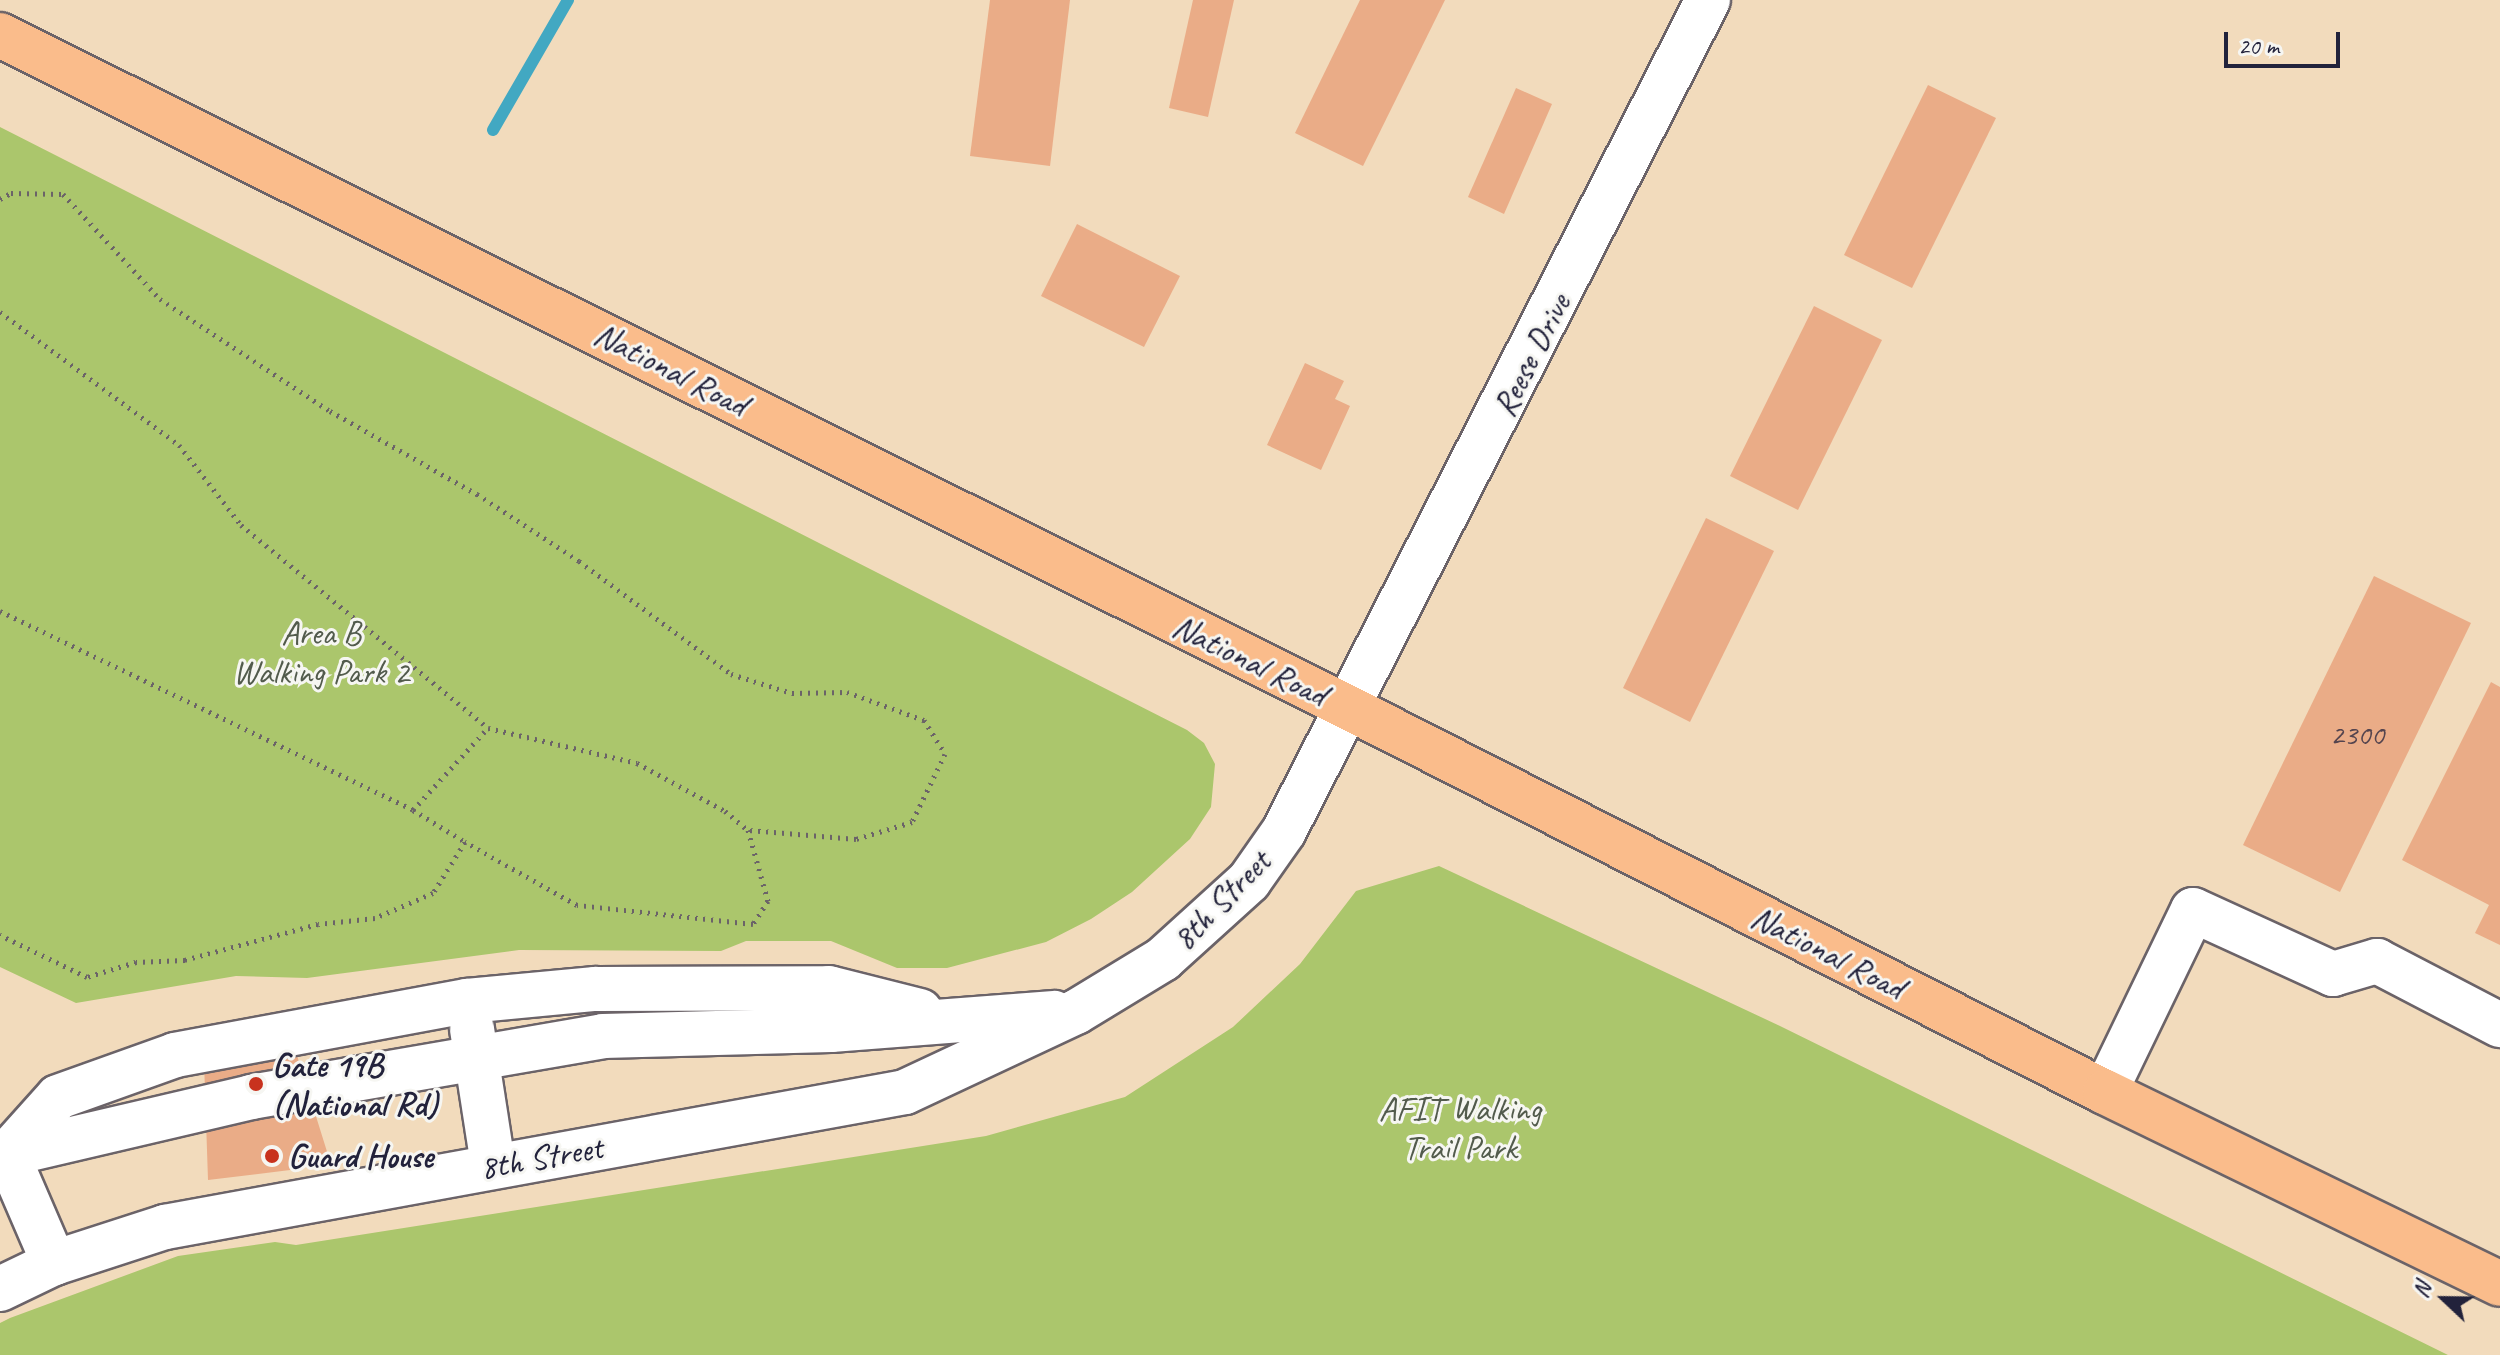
<!DOCTYPE html>
<html>
<head>
<meta charset="utf-8">
<style>
	body { margin:0 }
	#map { position:relative; width:2500px; height:1355px; overflow:hidden; background:#f2dbbc; font-family:Caveat,sans-serif }
	div>[style] { position:absolute }
	.green>* { inset:0; background:#abc66c }
	.stream>* { height:12px; margin:-6px; padding:0 6px; transform-origin:6px; border-radius:6px; background:#42a8c2 }
	.building>* { inset:0; background:#eaac87 }
	.path>* { height:5px; margin-top:-2.5px; transform-origin:0; background:repeating-linear-gradient(90deg,#6b6368 0 2px,transparent 0 8px) }
	.roads { filter:drop-shadow(2px 0 #6b6368) drop-shadow(-2px 0 #6b6368) drop-shadow(0 2px #6b6368) drop-shadow(0 -2px #6b6368) }
	.minor>* { height:44px; margin:-22px; padding:0 22px; transform-origin:22px; border-radius:22px; background:#fff }
	.major>* { height:44px; margin:-22px; padding:0 22px; transform-origin:22px; border-radius:22px; background:#fabc8b }
	.dots>* { width:22px; height:22px; translate:-50% -50%; box-sizing:border-box; border:4px solid #f6f6f2; border-radius:50% }
	span { translate:-50% -50%; white-space:nowrap; text-align:center; line-height:1.15; -webkit-text-stroke:6px #f6f6f2; paint-order:stroke }
	.number-label { font-size:30px; color:#54444e }
	.number-label span { -webkit-text-stroke-width:0 }
	.street-label { font-size:34px; color:#22223b }
	.park-label { font-size:34px; color:#525b4c }
	.poi-label { font-size:34px; color:#22223b; font-weight:700 }
	.left { translate:0 -50%; text-align:left }
	.north { position:absolute; left:2404px; top:1259px; width:80px; height:80px; -webkit-text-stroke:6px #f6f6f2; paint-order:stroke; rotate:292deg; font-size:22px; font-weight:700; line-height:32px; text-align:center; color:#22223b }
	.north::after { content:''; display:block; margin:auto; width:28px; height:36px; background:#22223b; clip-path:polygon(50% 0,100% 100%,50% 72%,0 100%) }
	.scale { position:absolute; left:2224px; top:32px; width:116px; height:36px; box-sizing:border-box; border:4px solid #22223b; border-top:0; padding-left:10px; font-size:24px; line-height:28px; white-space:nowrap; color:#22223b; -webkit-text-stroke:6px #f6f6f2; paint-order:stroke }
</style>
</head>
<body>
<div id="map">
	<div class="green">
		<i style="clip-path:polygon(0 127px,1187px 730px,1204px 743px,1215px 764px,1211px 807px,1190px 839px,1132px 892px,1091px 919px,1046px 942px,947px 968px,897px 968px,831px 941px,746px 941px,721px 951px,519px 950px,307px 978px,236px 976px,76px 1003px,0 967px)"></i>
		<i style="clip-path:polygon(1439px 866px,1780px 1026px,2448px 1355px,0 1355px,0 1323px,10px 1318px,178px 1256px,275px 1242px,296px 1245px,986px 1136px,1125px 1097px,1233px 1027px,1300px 964px,1356px 891px)"></i>
	</div>
	<div class="stream">
		<i style="left:493px;top:130px;width:150px;rotate:-60deg"></i>
	</div>
	<div class="building">
		<i style="clip-path:polygon(990px 0,1070px 0,1050px 166px,970px 156px)"></i>
		<i style="clip-path:polygon(1193px 0,1234px 0,1208px 117px,1169px 108px)"></i>
		<i style="clip-path:polygon(1360px 0,1445px 0,1363px 166px,1295px 133px)"></i>
		<i style="clip-path:polygon(1928px 85px,1996px 118px,1912px 288px,1844px 255px)"></i>
		<i style="clip-path:polygon(1516px 88px,1552px 104px,1504px 214px,1468px 197px)"></i>
		<i style="clip-path:polygon(1077px 224px,1180px 276px,1144px 347px,1041px 296px)"></i>
		<i style="clip-path:polygon(1814px 306px,1882px 340px,1798px 510px,1730px 476px)"></i>
		<i style="clip-path:polygon(1305px 363px,1344px 381px,1335px 399px,1350px 406px,1321px 470px,1267px 445px)"></i>
		<i style="clip-path:polygon(1706px 518px,1774px 551px,1690px 722px,1623px 688px)"></i>
		<i style="clip-path:polygon(2374px 576px,2471px 623px,2340px 892px,2243px 845px)"></i>
		<i style="clip-path:polygon(2491px 682px,2500px 687px,2500px 945px,2475px 933px,2489px 905px,2402px 860px)"></i>
		<i style="clip-path:polygon(285px 1017px,329px 1158px,297px 1164px,298px 1169px,208px 1180px,203px 1032px)"></i>
	</div>
	<div class="path">
		<i style="left:0;top:199px;width:13px;rotate:-29deg"></i>
		<i style="left:11px;top:193px;width:52px;rotate:1.1deg"></i>
		<i style="left:63px;top:194px;width:143px;rotate:47.3deg"></i>
		<i style="left:160px;top:299px;width:204px;rotate:33.4deg"></i>
		<i style="left:330px;top:411px;width:169px;rotate:29.5deg"></i>
		<i style="left:477px;top:494px;width:122px;rotate:33.3deg"></i>
		<i style="left:579px;top:561px;width:189px;rotate:36.6deg"></i>
		<i style="left:731px;top:674px;width:64px;rotate:17.3deg"></i>
		<i style="left:792px;top:693px;width:55px;rotate:-1deg"></i>
		<i style="left:847px;top:692px;width:82px;rotate:20deg"></i>
		<i style="left:924px;top:720px;width:40px;rotate:58deg"></i>
		<i style="left:945px;top:754px;width:76px;rotate:115.9deg"></i>
		<i style="left:912px;top:822px;width:59px;rotate:163.1deg"></i>
		<i style="left:856px;top:839px;width:108px;rotate:-175.2deg"></i>
		<i style="left:0;top:312px;width:223px;rotate:36.6deg"></i>
		<i style="left:179px;top:445px;width:101px;rotate:52.2deg"></i>
		<i style="left:241px;top:525px;width:320px;rotate:39.4deg"></i>
		<i style="left:0;top:611px;width:458px;rotate:25.7deg"></i>
		<i style="left:413px;top:810px;width:61px;rotate:31.6deg"></i>
		<i style="left:465px;top:842px;width:60px;rotate:122.1deg"></i>
		<i style="left:433px;top:893px;width:63px;rotate:156.7deg"></i>
		<i style="left:375px;top:918px;width:57px;rotate:174deg"></i>
		<i style="left:318px;top:924px;width:138px;rotate:164.9deg"></i>
		<i style="left:185px;top:960px;width:49px;rotate:177.7deg"></i>
		<i style="left:136px;top:962px;width:51px;rotate:163deg"></i>
		<i style="left:87px;top:977px;width:97px;rotate:-154.2deg"></i>
		<i style="left:413px;top:810px;width:111px;rotate:-47.6deg"></i>
		<i style="left:488px;top:728px;width:153px;rotate:13.2deg"></i>
		<i style="left:637px;top:763px;width:100px;rotate:28.6deg"></i>
		<i style="left:725px;top:811px;width:30px;rotate:40deg"></i>
		<i style="left:748px;top:830px;width:74px;rotate:74.3deg"></i>
		<i style="left:768px;top:901px;width:27px;rotate:123deg"></i>
		<i style="left:753px;top:924px;width:177px;rotate:-173.8deg"></i>
		<i style="left:577px;top:905px;width:129px;rotate:-150.6deg"></i>
	</div>
	<div class="roads">
		<div class="minor">
			<i style="left:472px;top:1029px;width:138px;rotate:81.2deg"></i>
			<i style="left:2105px;top:1092px;width:202px;rotate:-64.2deg"></i>
			<i style="left:2193px;top:910px;width:154px;rotate:24.6deg"></i>
			<i style="left:2333px;top:974px;width:46px;rotate:-16.5deg"></i>
			<i style="left:2377px;top:961px;width:139px;rotate:27.5deg"></i>
			<i style="left:7px;top:1154px;width:76px;rotate:-48.2deg"></i>
			<i style="left:58px;top:1097px;width:124px;rotate:-19.7deg"></i>
			<i style="left:175px;top:1055px;width:297px;rotate:-10.5deg"></i>
			<i style="left:467px;top:1001px;width:129px;rotate:-5.4deg"></i>
			<i style="left:595px;top:989px;width:234px;rotate:-0.2deg"></i>
			<i style="left:829px;top:988px;width:94px;rotate:14.2deg"></i>
			<i style="left:7px;top:1154px;width:119px;rotate:66.7deg"></i>
			<i style="left:0;top:1156px;width:258px;rotate:-13.2deg"></i>
			<i style="left:251px;top:1097px;width:357px;rotate:-9.8deg"></i>
			<i style="left:603px;top:1036px;width:228px;rotate:-1.5deg"></i>
			<i style="left:831px;top:1030px;width:224px;rotate:-4.4deg"></i>
			<i style="left:0;top:1289px;width:60px;rotate:-25.7deg"></i>
			<i style="left:54px;top:1263px;width:117px;rotate:-18deg"></i>
			<i style="left:165px;top:1227px;width:752px;rotate:-10.34deg"></i>
			<i style="left:905px;top:1092px;width:189px;rotate:-25.1deg"></i>
			<i style="left:1076px;top:1012px;width:102px;rotate:-31.3deg"></i>
			<i style="left:1163px;top:959px;width:116px;rotate:-42.2deg"></i>
			<i style="left:1249px;top:881px;width:61px;rotate:-55deg"></i>
			<i style="left:1284px;top:831px;width:933px;rotate:-62.97deg"></i>
		</div>
		<div class="major">
			<i style="left:0;top:35px;width:1508px;rotate:26.51deg"></i>
			<i style="left:1349px;top:708px;width:848px;rotate:26.93deg"></i>
			<i style="left:2105px;top:1092px;width:439px;rotate:25.9deg"></i>
		</div>
	</div>
	<div class="dots">
		<i style="left:256px;top:1084px;background:#c8321e"></i>
		<i style="left:272px;top:1156px;background:#c8321e"></i>
	</div>
	<div class="number-label">
		<span style="left:2357px;top:734px">2300</span>
	</div>
	<div class="street-label">
		<span style="left:1531px;top:355px;rotate:-63deg">Reese Drive</span>
		<span style="left:671px;top:369px;rotate:27deg">National Road</span>
		<span style="left:1250px;top:660px;rotate:26deg">National Road</span>
		<span style="left:1221px;top:900px;rotate:-46deg">8th Street</span>
		<span style="left:1828px;top:952px;rotate:27deg">National Road</span>
		<span style="left:541px;top:1157px;rotate:-10deg">8th Street</span>
	</div>
	<div class="park-label">
		<span style="left:321px;top:652px">Area B<br>Walking Park 2</span>
		<span style="left:1460px;top:1128px">AFIT Walking<br>Trail Park</span>
	</div>
	<div class="poi-label">
		<span class="left" style="left:272px;top:1084px">Gate 19B<br>(National Rd)</span>
		<span class="left" style="left:288px;top:1156px">Guard House</span>
	</div>
	<div class="north">N</div>
	<div class="scale">20 m</div>
</div>
</body>
</html>
